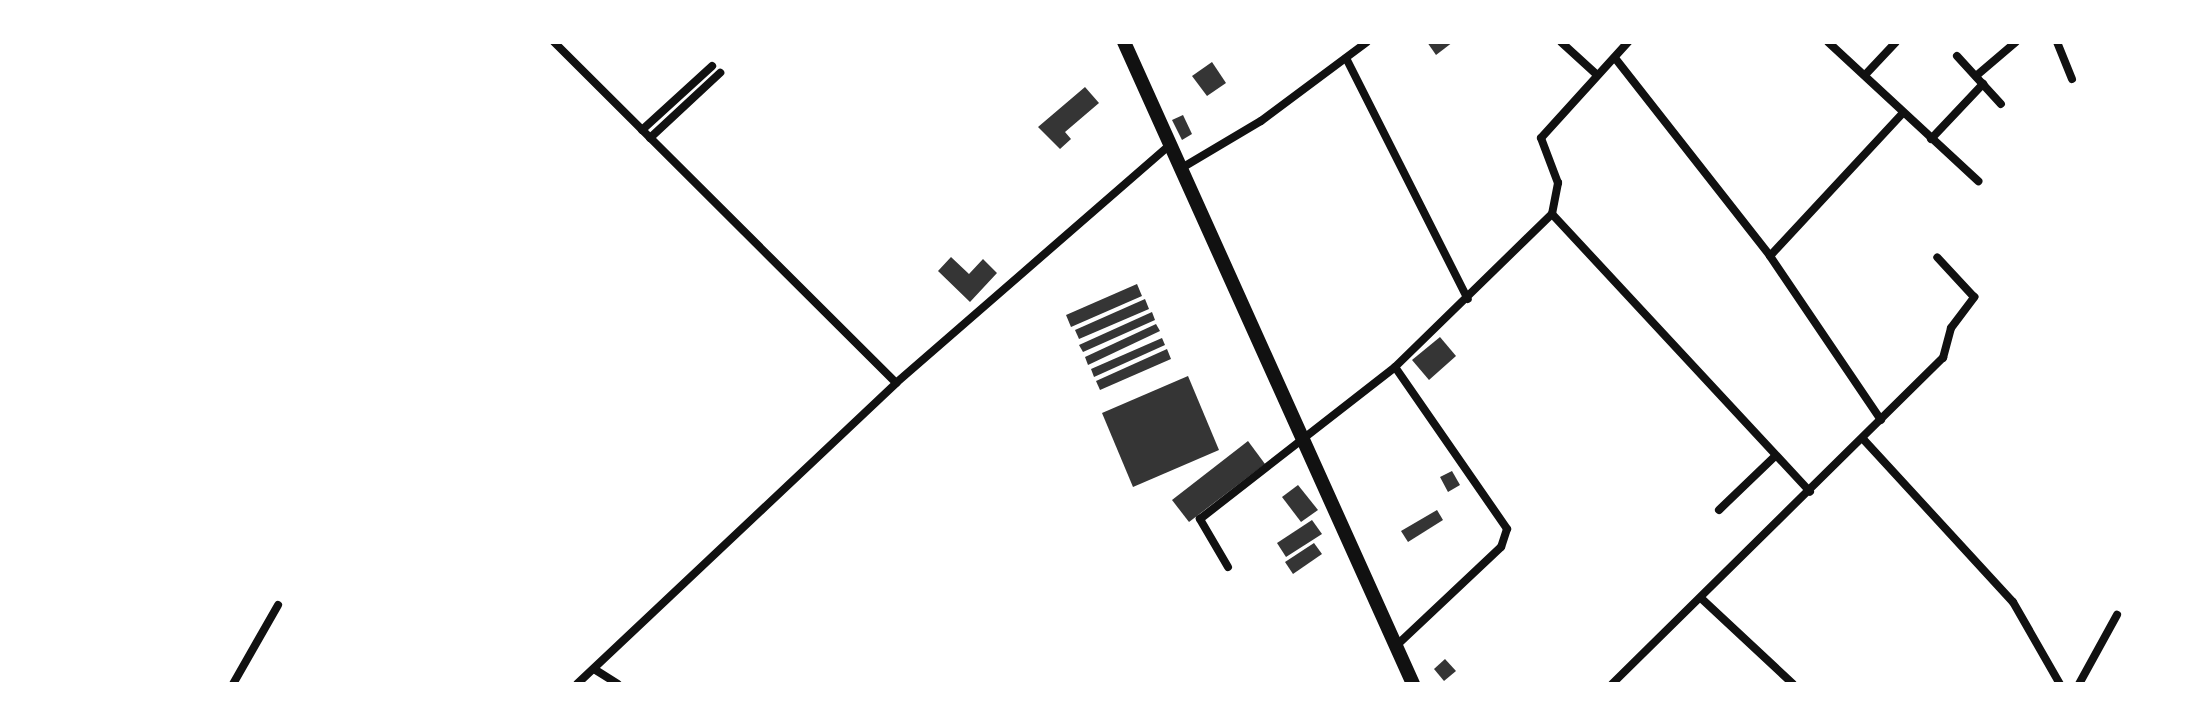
<!DOCTYPE html>
<html>
<head>
<meta charset="utf-8">
<style>
	body { margin:0 }
	#map { position:relative; width:2194px; height:726px; overflow:hidden; background:#fff; font-family:Signika,sans-serif }
	div>[style] { position:absolute }
	.building>* { inset:0; background:#353535 }
	.minor>* { height:8px; margin:-4px; padding:0 4px; transform-origin:4px; border-radius:4px; background:#111 }
	.primary>* { height:14px; margin:-7px; padding:0 7px; transform-origin:7px; border-radius:7px; background:#111 }
	span { translate:-50% -50%; white-space:nowrap; text-align:center; line-height:1.15; -webkit-text-stroke:6px #fff; paint-order:stroke }
	.frame { position:absolute; inset:0; border:44px solid #fff; pointer-events:none }
</style>
</head>
<body>
<div id="map">
	<div class="building">
		<i style="clip-path:polygon(1427px 42px,1453px 42px,1436px 55px)"></i>
		<i style="clip-path:polygon(1212px 62px,1226px 83px,1207px 96px,1192px 76px)"></i>
		<i style="clip-path:polygon(1085px 87px,1099px 103px,1065px 132px,1071px 139px,1060px 149px,1038px 127px)"></i>
		<i style="clip-path:polygon(1183px 115px,1192px 134px,1182px 140px,1172px 120px)"></i>
		<i style="clip-path:polygon(951px 257px,969px 274px,983px 259px,997px 273px,970px 302px,938px 271px)"></i>
		<i style="clip-path:polygon(1137px 284px,1142px 296px,1071px 327px,1066px 315px)"></i>
		<i style="clip-path:polygon(1145px 299px,1149px 309px,1079px 339px,1075px 330px)"></i>
		<i style="clip-path:polygon(1152px 312px,1155px 320px,1083px 352px,1079px 345px)"></i>
		<i style="clip-path:polygon(1156px 324px,1160px 331px,1088px 365px,1085px 357px)"></i>
		<i style="clip-path:polygon(1440px 337px,1456px 356px,1429px 380px,1412px 360px)"></i>
		<i style="clip-path:polygon(1162px 338px,1165px 345px,1094px 377px,1091px 369px)"></i>
		<i style="clip-path:polygon(1167px 349px,1171px 359px,1100px 390px,1096px 381px)"></i>
		<i style="clip-path:polygon(1188px 376px,1219px 450px,1133px 487px,1102px 413px)"></i>
		<i style="clip-path:polygon(1248px 441px,1265px 464px,1189px 522px,1172px 500px)"></i>
		<i style="clip-path:polygon(1452px 471px,1460px 485px,1448px 492px,1440px 477px)"></i>
		<i style="clip-path:polygon(1298px 485px,1318px 510px,1301px 522px,1282px 497px)"></i>
		<i style="clip-path:polygon(1437px 510px,1443px 520px,1408px 542px,1401px 531px)"></i>
		<i style="clip-path:polygon(1312px 520px,1322px 534px,1286px 557px,1277px 543px)"></i>
		<i style="clip-path:polygon(1314px 543px,1322px 554px,1293px 574px,1285px 562px)"></i>
		<i style="clip-path:polygon(1445px 659px,1456px 671px,1444px 681px,1434px 669px)"></i>
	</div>
	<div class="minor">
		<i style="left:554px;top:42px;width:483px;rotate:44.9deg"></i>
		<i style="left:1561px;top:42px;width:46px;rotate:42.4deg"></i>
		<i style="left:1828px;top:42px;width:205px;rotate:42.8deg"></i>
		<i style="left:2057px;top:42px;width:40px;rotate:68deg"></i>
		<i style="left:1957px;top:56px;width:65px;rotate:47.5deg"></i>
		<i style="left:1346px;top:58px;width:270px;rotate:63.2deg"></i>
		<i style="left:1615px;top:58px;width:251px;rotate:51.9deg"></i>
		<i style="left:1770px;top:256px;width:198px;rotate:55.9deg"></i>
		<i style="left:1865px;top:75px;width:45px;rotate:-46.8deg"></i>
		<i style="left:1976px;top:76px;width:52px;rotate:-40.4deg"></i>
		<i style="left:642px;top:130px;width:95px;rotate:-42.4deg"></i>
		<i style="left:650px;top:138px;width:96px;rotate:-42.9deg"></i>
		<i style="left:1931px;top:139px;width:76px;rotate:-46.6deg"></i>
		<i style="left:1180px;top:169px;width:94px;rotate:-30.7deg"></i>
		<i style="left:1261px;top:121px;width:132px;rotate:-36.7deg"></i>
		<i style="left:1552px;top:214px;width:379px;rotate:47.1deg"></i>
		<i style="left:1770px;top:256px;width:194px;rotate:-47.1deg"></i>
		<i style="left:1395px;top:367px;width:197px;rotate:55.3deg"></i>
		<i style="left:1507px;top:529px;width:19px;rotate:108deg"></i>
		<i style="left:1501px;top:547px;width:144px;rotate:136.7deg"></i>
		<i style="left:1864px;top:440px;width:220px;rotate:47.4deg"></i>
		<i style="left:2013px;top:602px;width:95px;rotate:60.2deg"></i>
		<i style="left:1719px;top:510px;width:76px;rotate:-43.9deg"></i>
		<i style="left:1228px;top:567px;width:56px;rotate:-120.3deg"></i>
		<i style="left:1200px;top:519px;width:247px;rotate:-37.9deg"></i>
		<i style="left:1395px;top:367px;width:219px;rotate:-44.3deg"></i>
		<i style="left:1552px;top:214px;width:32px;rotate:-79deg"></i>
		<i style="left:1558px;top:183px;width:48px;rotate:-110.7deg"></i>
		<i style="left:1541px;top:138px;width:130px;rotate:-47.8deg"></i>
		<i style="left:1703px;top:600px;width:123px;rotate:43deg"></i>
		<i style="left:594px;top:669px;width:28px;rotate:32deg"></i>
		<i style="left:233px;top:684px;width:91px;rotate:-60.3deg"></i>
		<i style="left:577px;top:684px;width:439px;rotate:-43.3deg"></i>
		<i style="left:896px;top:383px;width:362px;rotate:-41deg"></i>
		<i style="left:1612px;top:684px;width:465px;rotate:-44.6deg"></i>
		<i style="left:1943px;top:358px;width:31px;rotate:-75deg"></i>
		<i style="left:1951px;top:328px;width:39px;rotate:-53deg"></i>
		<i style="left:1974px;top:297px;width:54px;rotate:-132.8deg"></i>
		<i style="left:2079px;top:684px;width:79px;rotate:-61.2deg"></i>
	</div>
	<div class="primary">
		<i style="left:1124px;top:42px;width:704px;rotate:65.76deg"></i>
	</div>
	<div class="frame"></div>
</div>
</body>
</html>
